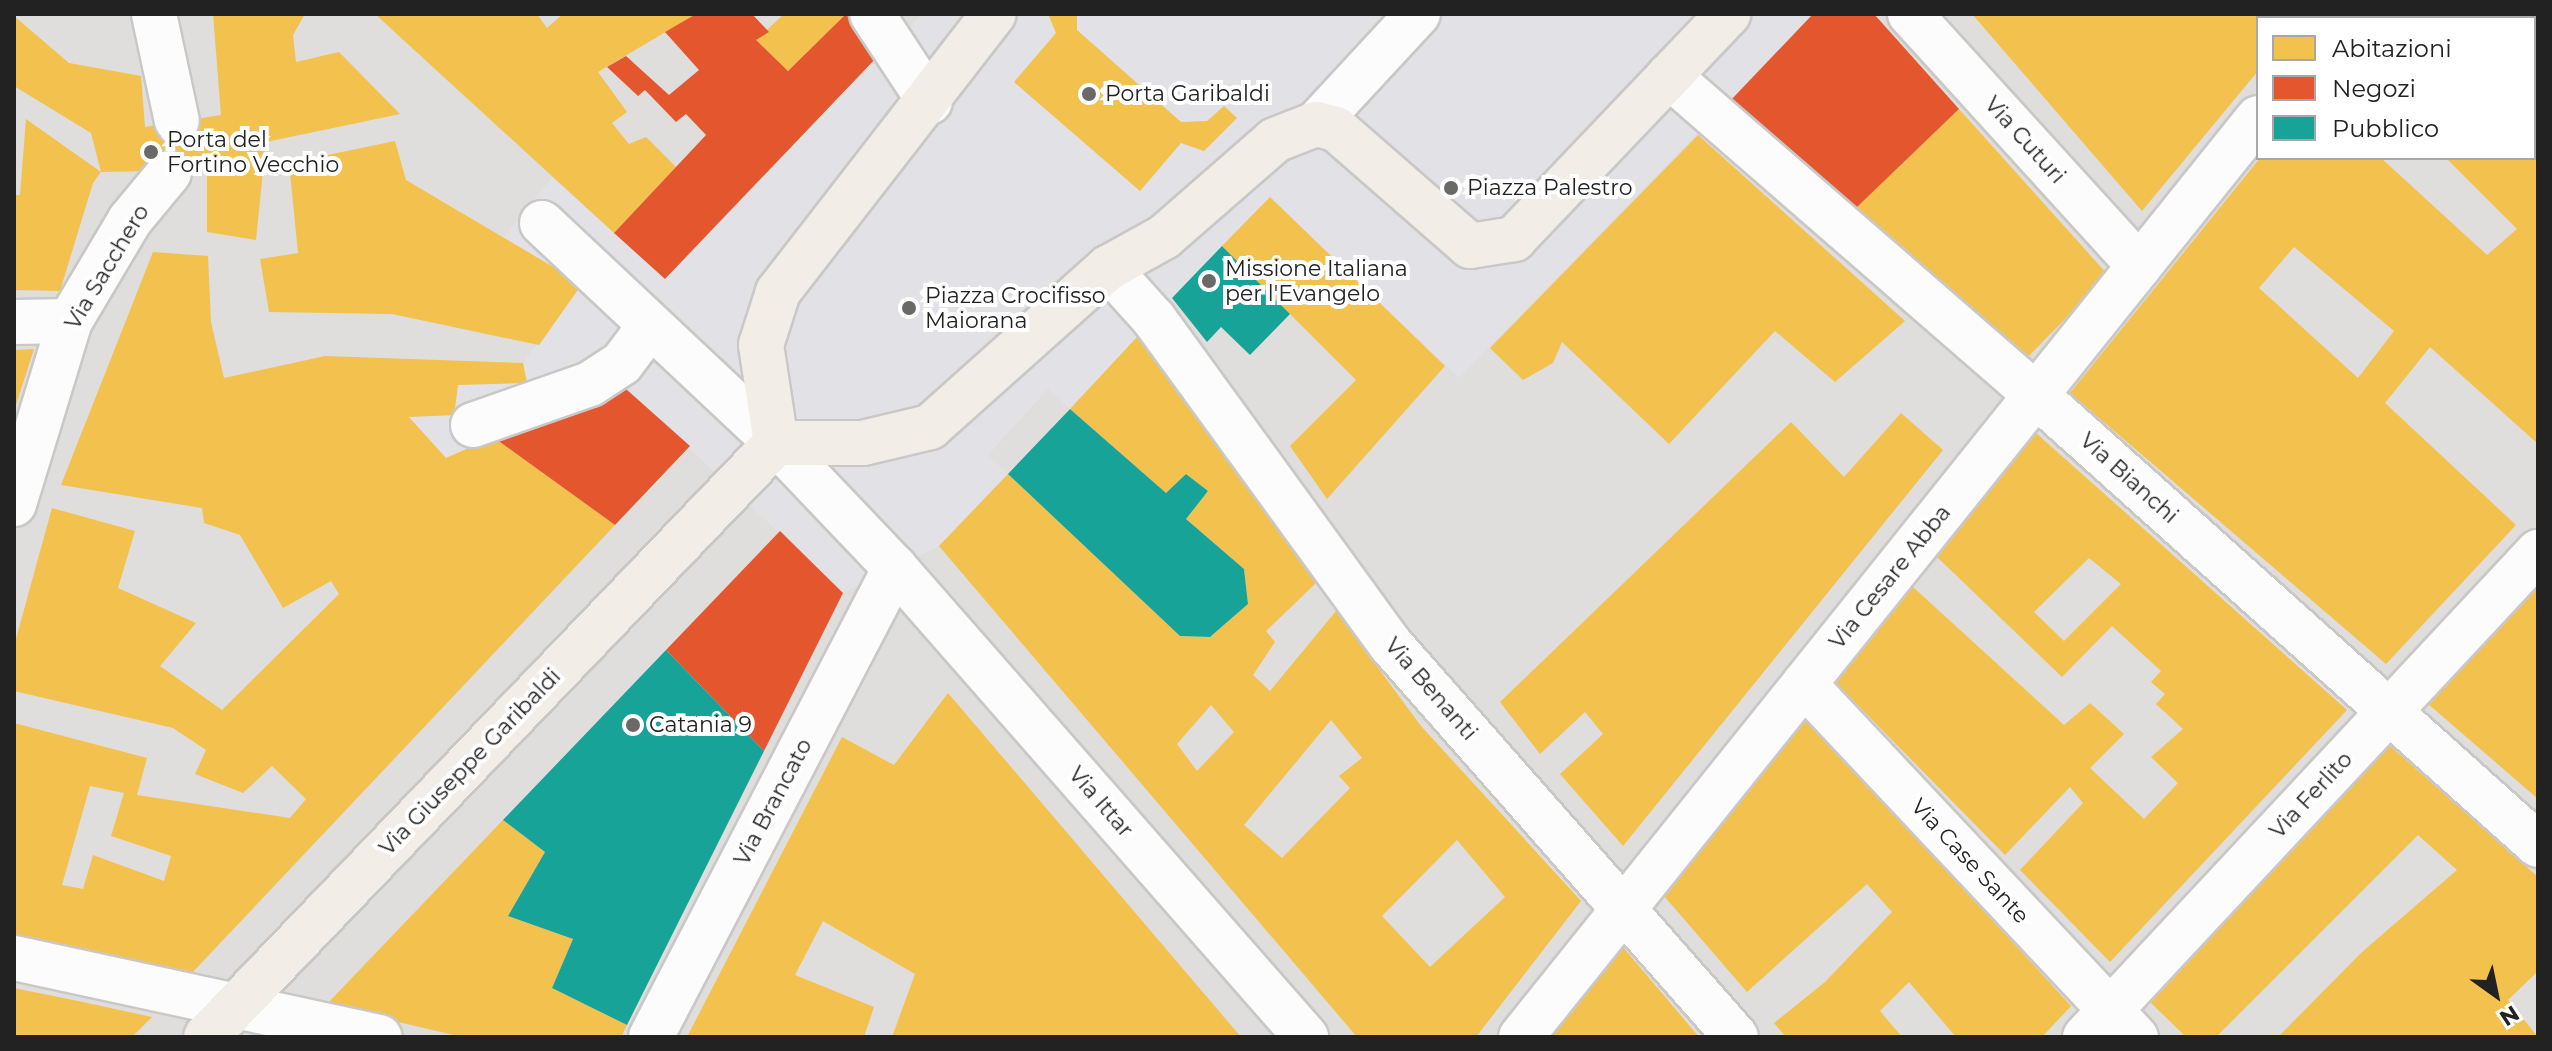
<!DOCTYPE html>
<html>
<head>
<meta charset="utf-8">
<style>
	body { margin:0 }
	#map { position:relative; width:2552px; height:1051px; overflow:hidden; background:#f0eeeb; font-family:Montserrat,sans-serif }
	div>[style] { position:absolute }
	.residential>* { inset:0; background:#dfdedc }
	.plaza>* { inset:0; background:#e2e1e5 }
	.homes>* { inset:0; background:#f2c14e }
	.shops>* { inset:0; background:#e4572e }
	.public>* { inset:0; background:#17a398 }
	.roads { filter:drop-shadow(2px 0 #c9c8c7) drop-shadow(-2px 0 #c9c8c7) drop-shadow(0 2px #c9c8c7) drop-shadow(0 -2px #c9c8c7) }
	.minor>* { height:44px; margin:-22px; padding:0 22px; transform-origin:22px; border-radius:22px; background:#fdfcfc }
	.major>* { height:44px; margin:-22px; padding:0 22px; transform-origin:22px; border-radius:22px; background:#f3ede7 }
	.dots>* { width:22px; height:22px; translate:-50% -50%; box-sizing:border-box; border:4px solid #fff; border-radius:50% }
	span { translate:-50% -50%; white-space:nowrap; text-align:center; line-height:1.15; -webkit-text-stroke:8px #fff; paint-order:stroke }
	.poi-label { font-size:22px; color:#222 }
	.left { translate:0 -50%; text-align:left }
	.street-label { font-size:22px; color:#222 }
	.frame { position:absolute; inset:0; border:16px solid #222; pointer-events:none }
	.legend { position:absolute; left:2256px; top:16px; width:280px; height:144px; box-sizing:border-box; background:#fff; border:2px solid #a7a7a7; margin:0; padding:10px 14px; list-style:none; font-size:24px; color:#222 }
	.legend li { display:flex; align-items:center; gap:16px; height:40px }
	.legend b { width:40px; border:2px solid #a7a7a7 }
	.north { position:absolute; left:2456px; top:955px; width:80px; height:80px; -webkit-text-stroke:6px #fff; paint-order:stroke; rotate:147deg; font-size:22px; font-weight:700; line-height:32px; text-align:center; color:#222 }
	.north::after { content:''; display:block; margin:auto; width:28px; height:36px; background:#222; clip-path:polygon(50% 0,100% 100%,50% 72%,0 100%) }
</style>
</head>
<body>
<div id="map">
	<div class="residential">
		<i style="clip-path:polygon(evenodd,14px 14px,2538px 14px,2538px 1037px,14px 1037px,14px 14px,2258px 18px,2534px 18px,2534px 158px,2258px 158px,2258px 18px)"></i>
	</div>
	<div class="plaza">
		<i style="clip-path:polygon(922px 14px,1048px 14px,1056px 33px,1014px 82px,1140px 191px,1181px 143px,1204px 151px,1237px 118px,1224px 106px,1207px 121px,1181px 122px,1077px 30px,1077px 14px,1813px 14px,1459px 378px,1270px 197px,1070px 409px,1048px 389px,988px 455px,1008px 474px,939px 546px,843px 593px,626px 389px,446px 458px,429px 441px,409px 417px,454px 415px,458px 385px,527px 382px,523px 363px,582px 284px,504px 237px,552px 177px,665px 278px)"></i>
	</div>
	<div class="homes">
		<i style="clip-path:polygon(213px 14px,305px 14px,293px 35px,296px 62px,339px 52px,400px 114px,266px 142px,256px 240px,207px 232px,207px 170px,101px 172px,91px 133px,14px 86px,14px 16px,69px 63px,141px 76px,145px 127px,221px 115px)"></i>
		<i style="clip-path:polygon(375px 14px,537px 14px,547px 28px,563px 14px,696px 14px,598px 72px,627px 112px,612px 123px,629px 144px,646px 137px,676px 167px,614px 233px)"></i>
		<i style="clip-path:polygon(784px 14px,846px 14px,788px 71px,756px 40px)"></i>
		<i style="clip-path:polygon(1048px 14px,1077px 14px,1077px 30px,1181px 122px,1207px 121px,1224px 106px,1237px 118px,1204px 151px,1181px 143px,1140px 191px,1014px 82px,1056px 33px)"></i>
		<i style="clip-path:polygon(1972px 14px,2283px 14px,2287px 18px,2258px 18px,2258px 71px,2142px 211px)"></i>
		<i style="clip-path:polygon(2374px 14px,2538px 14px,2538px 28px,2534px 33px,2534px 18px,2371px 18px)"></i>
		<i style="clip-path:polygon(evenodd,2538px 107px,2538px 444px,2430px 347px,2385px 403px,2516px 525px,2386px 664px,2070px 393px,2260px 158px,2381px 158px,2487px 255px,2517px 229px,2446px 158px,2534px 158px,2538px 107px,2294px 247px,2394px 331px,2358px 378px,2259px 288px,2294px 247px)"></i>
		<i style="clip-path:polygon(1959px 109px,2108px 275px,2025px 360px,1854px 210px)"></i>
		<i style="clip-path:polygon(26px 119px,101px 172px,93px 183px,60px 291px,14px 290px,14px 195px,20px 195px)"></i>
		<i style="clip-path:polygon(1698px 135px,1905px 321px,1835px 382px,1775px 331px,1669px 444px,1562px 342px,1553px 363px,1523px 380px,1490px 348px)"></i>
		<i style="clip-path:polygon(395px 141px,406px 180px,582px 284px,539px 345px,392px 314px,269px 312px,260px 259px,298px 253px,289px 163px)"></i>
		<i style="clip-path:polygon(1270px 197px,1445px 366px,1327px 499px,1290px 446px,1356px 380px,1222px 246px)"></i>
		<i style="clip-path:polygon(evenodd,153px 252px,208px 256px,211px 322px,224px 378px,325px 356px,523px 363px,527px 383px,458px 385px,454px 415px,409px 417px,446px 458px,493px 437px,615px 525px,191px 974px,14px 936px,14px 723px,147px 758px,137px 795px,290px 818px,306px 799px,272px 766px,243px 793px,195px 774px,206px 750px,173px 728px,14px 691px,14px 646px,52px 508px,135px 531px,118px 588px,196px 623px,160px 666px,222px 710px,339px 594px,331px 581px,283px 608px,240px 535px,204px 523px,202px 508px,61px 485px,153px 252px,90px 786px,124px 793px,111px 836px,171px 856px,164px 881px,93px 855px,83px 889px,62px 885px,90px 786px)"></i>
		<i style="clip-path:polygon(evenodd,1137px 337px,1316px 583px,1266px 631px,1275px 642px,1253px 675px,1270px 691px,1336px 611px,1421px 726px,1581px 901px,1476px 1037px,1357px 1037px,939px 546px,1008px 474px,1180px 636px,1210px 637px,1248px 604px,1244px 569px,1186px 519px,1208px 491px,1186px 474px,1166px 493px,1070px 409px,1137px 337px,1211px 705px,1234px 732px,1197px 771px,1177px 744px,1211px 705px,1137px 337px,1331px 720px,1362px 758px,1339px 776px,1350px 788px,1282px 858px,1244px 825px,1331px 720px,1137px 337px,1457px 840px,1505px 897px,1430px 967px,1382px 916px,1457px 840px)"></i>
		<i style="clip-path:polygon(34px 349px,15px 408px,14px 408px,14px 350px)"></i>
		<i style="clip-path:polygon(1901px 413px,1943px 450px,1623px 846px,1560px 774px,1603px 734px,1585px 712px,1540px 754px,1500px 702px,1791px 422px,1844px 477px)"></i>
		<i style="clip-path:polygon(evenodd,2036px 433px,2347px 710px,2110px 962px,2020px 870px,2083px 803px,2070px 787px,2005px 855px,1836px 683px,1913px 587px,2064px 725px,2090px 703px,2124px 734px,2090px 768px,2144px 819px,2178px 783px,2151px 757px,2183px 729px,2156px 704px,2165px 694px,2151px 682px,2161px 671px,2112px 626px,2062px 677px,1937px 557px,2036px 433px,2089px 558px,2121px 584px,2064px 641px,2034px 612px,2089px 558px)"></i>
		<i style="clip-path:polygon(2538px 583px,2538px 799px,2427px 703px)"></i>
		<i style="clip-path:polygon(948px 693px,1000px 754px,1241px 1037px,892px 1037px,915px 974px,823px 921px,795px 975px,874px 1007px,864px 1037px,687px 1037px,842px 737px,894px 765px)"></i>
		<i style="clip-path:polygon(1808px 718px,2071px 1006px,2042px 1037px,1956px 1037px,1909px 982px,1880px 1011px,1902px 1037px,1786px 1037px,1774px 1023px,1825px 982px,1892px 912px,1867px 884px,1747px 992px,1664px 896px)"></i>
		<i style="clip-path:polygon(2390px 746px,2538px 877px,2538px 971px,2508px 1000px,2538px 1037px,2278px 1037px,2362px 952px,2457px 870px,2418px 835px,2216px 1037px,2186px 1037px,2147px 999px)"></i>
		<i style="clip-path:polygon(503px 820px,545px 852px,508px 916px,573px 939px,552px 988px,627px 1025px,621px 1037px,462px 1037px,326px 1005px)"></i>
		<i style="clip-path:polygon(1622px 946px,1699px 1037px,1547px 1037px)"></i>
		<i style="clip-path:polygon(14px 988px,78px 1001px,152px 1017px,132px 1037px,14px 1037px)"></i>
	</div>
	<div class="shops">
		<i style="clip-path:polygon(696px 14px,752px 14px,769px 32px,756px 40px,788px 71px,846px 14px,878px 56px,665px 279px,614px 233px,706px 135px,686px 114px,676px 122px,645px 90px,638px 96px,607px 67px,626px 56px,669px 95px,699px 70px,665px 32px)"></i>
		<i style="clip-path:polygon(1813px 14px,1874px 14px,1959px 109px,1854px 210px,1731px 100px)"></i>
		<i style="clip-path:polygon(626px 389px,690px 446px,615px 525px,493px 437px)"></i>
		<i style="clip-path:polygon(780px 531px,843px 593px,764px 751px,666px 650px)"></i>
	</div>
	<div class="public">
		<i style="clip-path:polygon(1222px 246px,1290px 314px,1250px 355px,1221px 327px,1207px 342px,1172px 298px)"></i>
		<i style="clip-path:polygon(1070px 409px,1166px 493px,1186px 474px,1208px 491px,1186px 519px,1244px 569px,1248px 604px,1210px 637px,1180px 636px,1008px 474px)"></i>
		<i style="clip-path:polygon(666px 650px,764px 751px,627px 1025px,552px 988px,573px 939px,508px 916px,545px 852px,503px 820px)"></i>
	</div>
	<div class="roads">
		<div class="minor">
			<i style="left:154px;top:14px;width:109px;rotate:77.9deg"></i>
			<i style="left:872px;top:14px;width:105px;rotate:56.6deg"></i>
			<i style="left:1910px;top:14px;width:341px;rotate:47.7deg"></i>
			<i style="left:2338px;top:18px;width:5px;rotate:-53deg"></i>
			<i style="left:1669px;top:76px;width:486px;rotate:41deg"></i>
			<i style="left:2036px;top:395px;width:674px;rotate:41.87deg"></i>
			<i style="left:1316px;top:124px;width:150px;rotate:-47.2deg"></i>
			<i style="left:542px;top:223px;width:321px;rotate:43.2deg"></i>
			<i style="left:776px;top:443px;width:173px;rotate:46.4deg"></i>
			<i style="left:895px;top:568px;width:624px;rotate:48.77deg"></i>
			<i style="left:1108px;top:268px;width:69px;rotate:48deg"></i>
			<i style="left:1154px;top:319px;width:403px;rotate:54deg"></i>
			<i style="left:1391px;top:645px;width:522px;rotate:48.65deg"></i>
			<i style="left:14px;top:322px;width:56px;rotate:-1deg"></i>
			<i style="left:473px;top:425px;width:124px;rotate:-19.3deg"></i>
			<i style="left:590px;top:384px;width:38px;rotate:-33deg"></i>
			<i style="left:622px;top:363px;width:46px;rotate:-52.9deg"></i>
			<i style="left:14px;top:504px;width:191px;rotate:-73deg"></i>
			<i style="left:70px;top:321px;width:117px;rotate:-59.3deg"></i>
			<i style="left:130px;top:220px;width:61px;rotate:-50.3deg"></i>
			<i style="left:1804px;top:684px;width:485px;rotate:46.8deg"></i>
			<i style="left:14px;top:958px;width:374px;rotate:12.2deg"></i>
			<i style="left:651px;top:1037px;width:529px;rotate:-62.51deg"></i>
			<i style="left:1521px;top:1037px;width:1178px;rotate:-51.27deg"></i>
			<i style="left:2085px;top:1037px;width:664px;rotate:-46.95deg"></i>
		</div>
		<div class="major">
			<i style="left:776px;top:443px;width:99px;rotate:-98.7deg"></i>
			<i style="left:761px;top:345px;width:56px;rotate:-72.2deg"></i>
			<i style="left:778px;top:292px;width:352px;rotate:-52.2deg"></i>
			<i style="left:206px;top:1037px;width:823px;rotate:-46.18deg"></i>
			<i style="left:776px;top:443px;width:87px"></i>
			<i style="left:863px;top:443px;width:69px;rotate:-13.4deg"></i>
			<i style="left:930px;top:427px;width:239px;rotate:-41.8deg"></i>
			<i style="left:1108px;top:268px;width:64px;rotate:-29deg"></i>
			<i style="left:1164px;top:237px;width:147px;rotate:-41.1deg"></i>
			<i style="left:1275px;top:140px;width:44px;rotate:-21.3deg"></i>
			<i style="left:1316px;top:124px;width:21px;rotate:14deg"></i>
			<i style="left:1336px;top:129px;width:178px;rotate:41.1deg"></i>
			<i style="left:1470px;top:246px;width:45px;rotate:-9deg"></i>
			<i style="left:1514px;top:239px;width:311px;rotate:-46.4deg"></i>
		</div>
	</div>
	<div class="dots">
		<i style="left:1089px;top:94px;background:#6a6968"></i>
		<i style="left:151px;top:152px;background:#6a6968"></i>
		<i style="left:1451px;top:188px;background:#6a6968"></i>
		<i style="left:1209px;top:281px;background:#6a6968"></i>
		<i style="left:909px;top:308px;background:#6a6968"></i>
		<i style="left:633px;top:725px;background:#6a6968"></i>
	</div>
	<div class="poi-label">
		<span class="left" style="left:1105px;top:94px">Porta Garibaldi</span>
		<span class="left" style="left:167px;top:152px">Porta del<br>Fortino Vecchio</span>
		<span class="left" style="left:1467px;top:188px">Piazza Palestro</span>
		<span class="left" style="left:1225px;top:281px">Missione Italiana<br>per l'Evangelo</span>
		<span class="left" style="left:925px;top:308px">Piazza Crocifisso<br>Maiorana</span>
		<span class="left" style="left:649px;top:725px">Catania 9</span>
	</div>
	<div class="street-label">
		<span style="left:2025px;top:140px;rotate:48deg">Via Cuturi</span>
		<span style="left:107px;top:267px;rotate:-59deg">Via Sacchero</span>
		<span style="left:2129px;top:478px;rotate:42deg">Via Bianchi</span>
		<span style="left:1890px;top:577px;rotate:-51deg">Via Cesare Abba</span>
		<span style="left:1431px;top:689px;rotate:49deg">Via Benanti</span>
		<span style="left:470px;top:762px;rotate:-46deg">Via Giuseppe Garibaldi</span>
		<span style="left:2311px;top:795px;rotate:-47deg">Via Ferlito</span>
		<span style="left:773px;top:802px;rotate:-62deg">Via Brancato</span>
		<span style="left:1101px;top:802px;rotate:49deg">Via Ittar</span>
		<span style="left:1970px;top:861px;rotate:47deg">Via Case Sante</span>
	</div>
	<div class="frame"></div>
	<ul class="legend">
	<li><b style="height:22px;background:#f2c14e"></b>Abitazioni</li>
	<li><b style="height:22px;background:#e4572e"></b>Negozi</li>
	<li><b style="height:22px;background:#17a398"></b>Pubblico</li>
	</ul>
	<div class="north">N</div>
</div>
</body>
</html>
